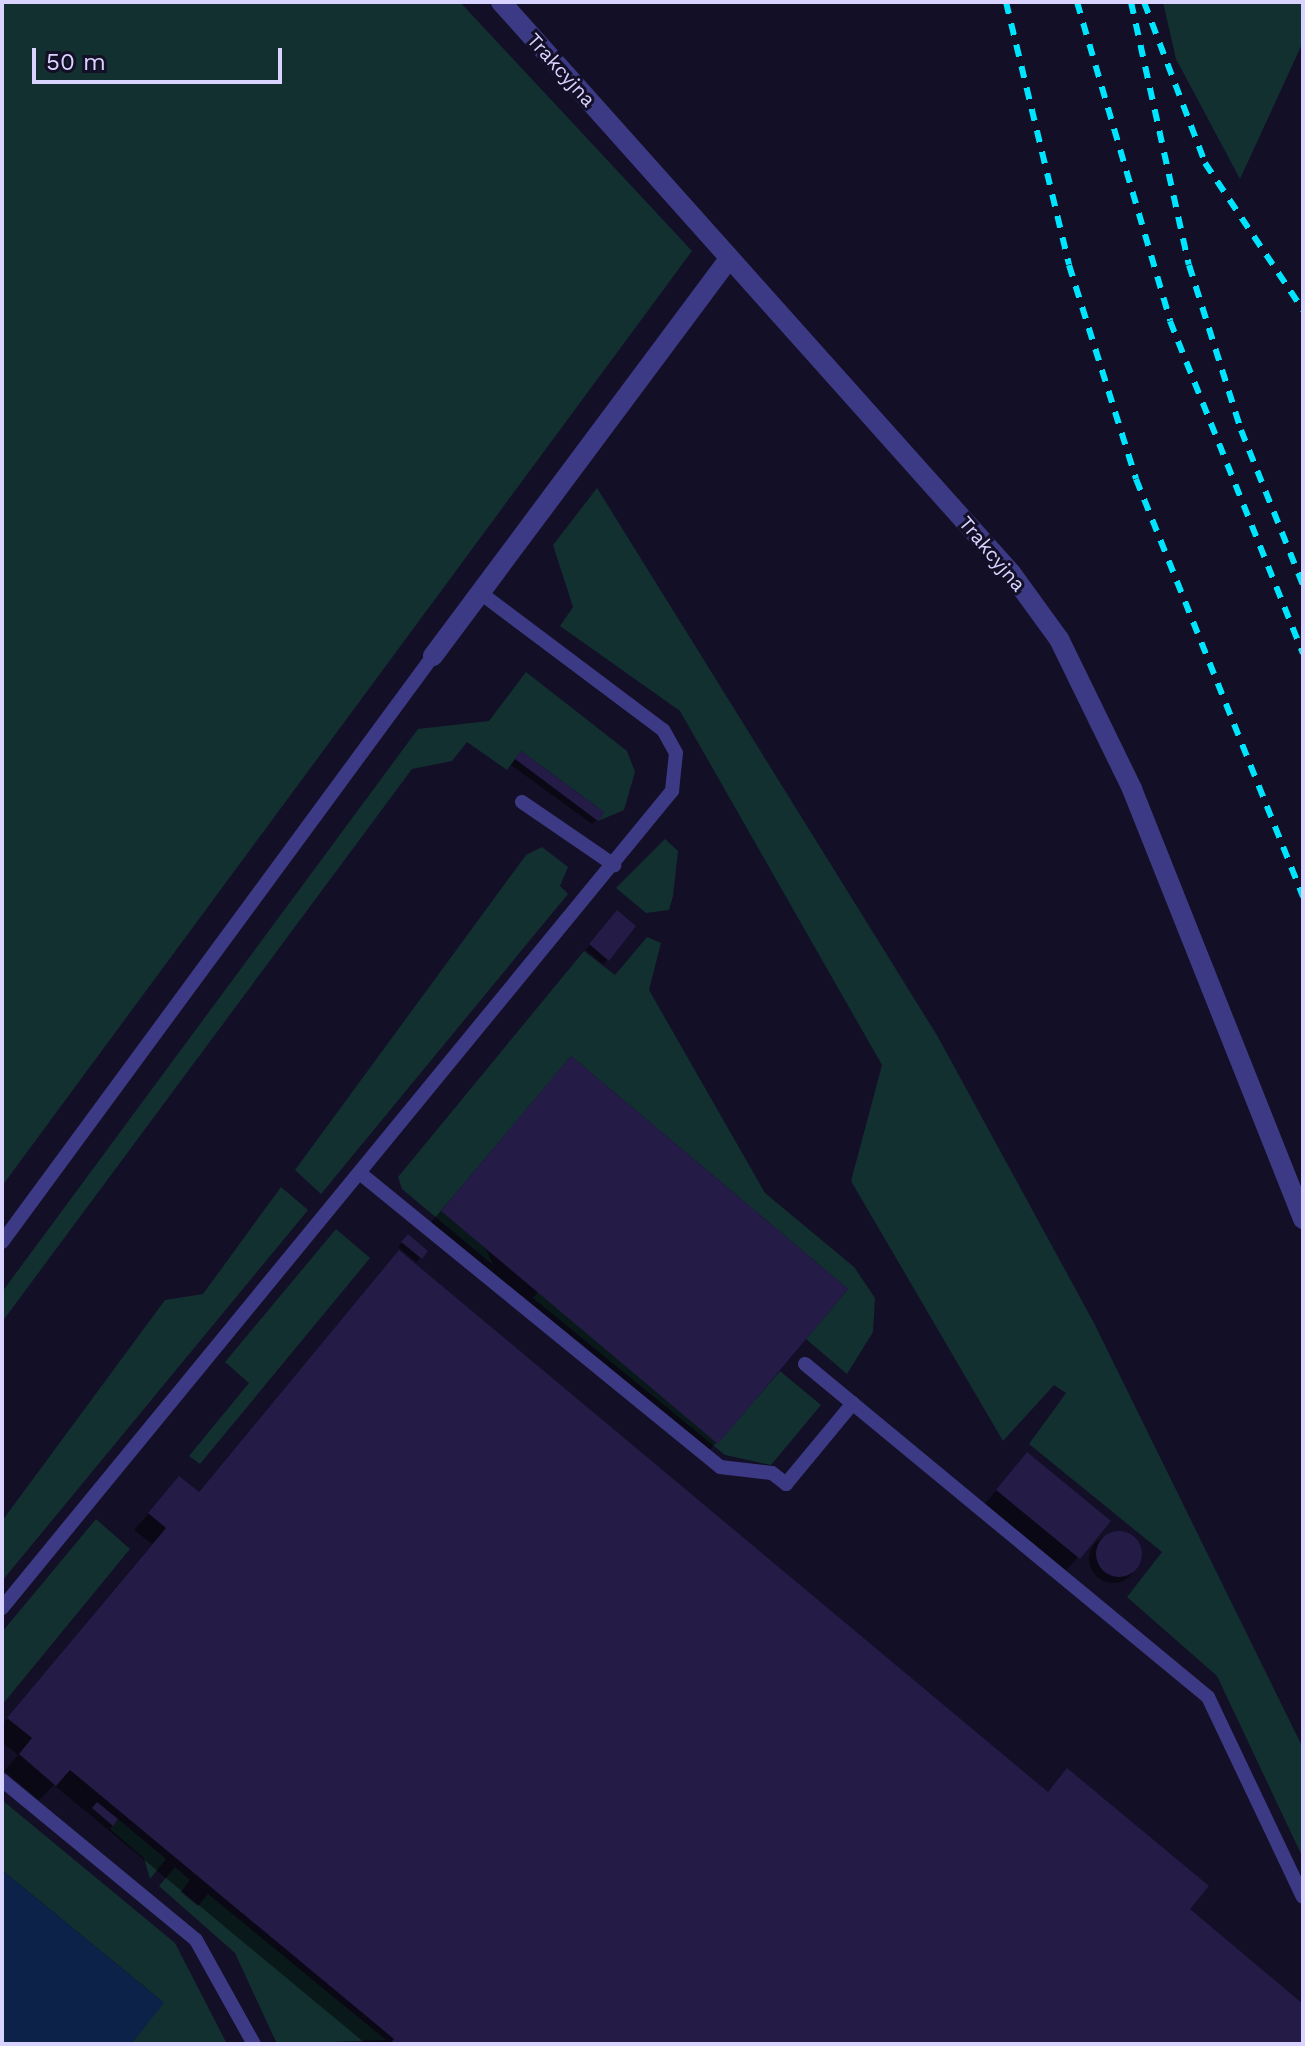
<!DOCTYPE html>
<html>
<head>
<meta charset="utf-8">
<style>
	body { margin:0 }
	#map { position:relative; width:1305px; height:2046px; overflow:hidden; background:#130f26; font-family:"Work Sans",sans-serif }
	div>[style] { position:absolute }
	.green>* { inset:0; background:#12302f }
	.water>* { inset:0; background:#0c2248 }
	.shadow>* { inset:0; background:#0007 }
	.round { border-radius:50% }
	.building>* { inset:0; background:#241b47 }
	.service>* { height:14px; margin:-7px; padding:0 7px; transform-origin:7px; border-radius:7px; background:#3d3a85 }
	.minor>* { height:20px; margin:-10px; padding:0 10px; transform-origin:10px; border-radius:10px; background:#3d3a85 }
	.rail>* { height:6px; margin-top:-3px; transform-origin:0; background:repeating-linear-gradient(90deg,#00e5ff 0 12px,transparent 0 22px) }
	span { translate:-50% -50%; white-space:nowrap; text-align:center; line-height:1.15; -webkit-text-stroke:6px #130f26; paint-order:stroke }
	.street-label { font-size:20px; color:#d9d4ff }
	.frame { position:absolute; inset:0; border:4px solid #d9d4ff; pointer-events:none }
	.scale { position:absolute; left:32px; top:48px; width:250px; height:36px; box-sizing:border-box; border:4px solid #d9d4ff; border-top:0; padding-left:10px; font-size:24px; line-height:28px; white-space:nowrap; color:#d9d4ff; -webkit-text-stroke:6px #130f26; paint-order:stroke }
</style>
</head>
<body>
<div id="map">
	<div class="green">
		<i style="clip-path:polygon(2px 2px,460px 2px,692px 251px,2px 1186px)"></i>
		<i style="clip-path:polygon(1163px 2px,1303px 2px,1303px 42px,1240px 179px,1176px 59px)"></i>
		<i style="clip-path:polygon(597px 488px,938px 1037px,1094px 1323px,1303px 1748px,1303px 1858px,1217px 1676px,1127px 1597px,1162px 1552px,1029px 1444px,1066px 1393px,1054px 1385px,1003px 1441px,851px 1181px,882px 1065px,680px 711px,560px 626px,573px 607px,553px 545px)"></i>
		<i style="clip-path:polygon(526px 672px,627px 751px,635px 772px,624px 810px,598px 821px,604px 812px,521px 751px,507px 770px,467px 742px,452px 761px,412px 769px,2px 1322px,2px 1292px,418px 729px,489px 721px)"></i>
		<i style="clip-path:polygon(665px 839px,678px 851px,673px 896px,669px 910px,646px 913px,616px 888px)"></i>
		<i style="clip-path:polygon(542px 847px,568px 867px,560px 886px,568px 894px,321px 1194px,295px 1170px,526px 855px)"></i>
		<i style="clip-path:polygon(647px 937px,661px 943px,649px 990px,765px 1193px,854px 1267px,875px 1298px,873px 1332px,847px 1374px,806px 1339px,848px 1289px,571px 1056px,442px 1210px,486px 1249px,493px 1265px,402px 1189px,398px 1177px,584px 951px,615px 975px)"></i>
		<i style="clip-path:polygon(281px 1187px,308px 1210px,2px 1581px,2px 1521px,165px 1300px,203px 1294px)"></i>
		<i style="clip-path:polygon(336px 1229px,370px 1258px,200px 1464px,189px 1456px,249px 1383px,225px 1362px)"></i>
		<i style="clip-path:polygon(538px 1292px,718px 1443px,780px 1371px,821px 1405px,771px 1465px,725px 1455px,533px 1298px)"></i>
		<i style="clip-path:polygon(96px 1519px,130px 1549px,2px 1705px,2px 1632px)"></i>
		<i style="clip-path:polygon(2px 1800px,175px 1943px,227px 2044px,131px 2044px,163px 2002px,2px 1870px)"></i>
		<i style="clip-path:polygon(118px 1819px,166px 1859px,150px 1879px,144px 1858px,110px 1829px)"></i>
		<i style="clip-path:polygon(175px 1867px,190px 1880px,181px 1892px,198px 1906px,208px 1894px,386px 2040px,277px 2044px,235px 1953px,159px 1886px)"></i>
	</div>
	<div class="water">
		<i style="clip-path:polygon(2px 1870px,164px 2003px,131px 2044px,2px 2044px)"></i>
	</div>
	<div class="shadow">
		<i style="clip-path:polygon(516px 758px,597px 820px,592px 824px,511px 765px)"></i>
		<i style="clip-path:polygon(612px 918px,608px 959px,603px 964px,586px 950px)"></i>
		<i style="clip-path:polygon(571px 1059px,717px 1442px,701px 1458px,427px 1227px)"></i>
		<i style="clip-path:polygon(403px 1241px,421px 1257px,416px 1262px,398px 1247px)"></i>
		<i style="clip-path:polygon(399px 1253px,1047px 1793px,1068px 1771px,1187px 1909px,1303px 2006px,1303px 2044px,366px 2044px,54px 1785px,39px 1800px,4px 1771px,18px 1755px,2px 1742px,2px 1725px,152px 1544px,134px 1530px,179px 1479px,197px 1494px)"></i>
		<i style="clip-path:polygon(1027px 1455px,1078px 1557px,1063px 1573px,982px 1507px)"></i>
		<i class="round" style="left:1089px;top:1535px;width:48px;height:48px"></i>
	</div>
	<div class="building">
		<i style="clip-path:polygon(521px 751px,604px 812px,598px 821px,515px 759px)"></i>
		<i style="clip-path:polygon(617px 910px,636px 926px,609px 961px,589px 944px)"></i>
		<i style="clip-path:polygon(571px 1056px,848px 1289px,718px 1444px,441px 1211px)"></i>
		<i style="clip-path:polygon(408px 1234px,428px 1251px,422px 1259px,401px 1242px)"></i>
		<i style="clip-path:polygon(399px 1250px,1048px 1792px,1067px 1768px,1209px 1886px,1190px 1909px,1303px 2004px,1303px 2044px,390px 2044px,394px 2039px,70px 1770px,56px 1786px,19px 1754px,32px 1738px,7px 1718px,166px 1528px,148px 1513px,179px 1476px,199px 1492px)"></i>
		<i style="clip-path:polygon(1027px 1452px,1111px 1521px,1080px 1559px,996px 1490px)"></i>
		<i class="round" style="left:1096px;top:1531px;width:46px;height:46px"></i>
		<i style="clip-path:polygon(97px 1802px,118px 1819px,113px 1826px,92px 1808px)"></i>
	</div>
	<div class="service">
		<i style="left:522px;top:802px;width:112px;rotate:34.4deg"></i>
		<i style="left:361px;top:1174px;width:463px;rotate:39.2deg"></i>
		<i style="left:720px;top:1467px;width:52px;rotate:6.6deg"></i>
		<i style="left:772px;top:1473px;width:18px;rotate:38deg"></i>
		<i style="left:786px;top:1484px;width:105px;rotate:-50.4deg"></i>
		<i style="left:2px;top:1242px;width:727px;rotate:-53.67deg"></i>
		<i style="left:805px;top:1364px;width:523px;rotate:39.57deg"></i>
		<i style="left:1208px;top:1697px;width:221px;rotate:64.6deg"></i>
		<i style="left:2px;top:1608px;width:1057px;rotate:-50.65deg"></i>
		<i style="left:672px;top:791px;width:38px;rotate:-84deg"></i>
		<i style="left:676px;top:753px;width:26px;rotate:-119deg"></i>
		<i style="left:663px;top:730px;width:230px;rotate:-143.1deg"></i>
		<i style="left:2px;top:1780px;width:251px;rotate:39.5deg"></i>
		<i style="left:196px;top:1940px;width:119px;rotate:60.9deg"></i>
	</div>
	<div class="minor">
		<i style="left:501px;top:2px;width:766px;rotate:48.23deg"></i>
		<i style="left:1011px;top:573px;width:82px;rotate:54deg"></i>
		<i style="left:1059px;top:639px;width:167px;rotate:64deg"></i>
		<i style="left:1132px;top:789px;width:463px;rotate:68.3deg"></i>
		<i style="left:433px;top:656px;width:495px;rotate:-53.3deg"></i>
	</div>
	<div class="rail">
		<i style="left:1006px;top:2px;width:270px;rotate:76.5deg"></i>
		<i style="left:1069px;top:265px;width:224px;rotate:72.6deg"></i>
		<i style="left:1136px;top:479px;width:450px;rotate:68.2deg"></i>
		<i style="left:1077px;top:2px;width:332px;rotate:73.7deg"></i>
		<i style="left:1170px;top:321px;width:358px;rotate:68.2deg"></i>
		<i style="left:1131px;top:2px;width:269px;rotate:77.6deg"></i>
		<i style="left:1189px;top:265px;width:173px;rotate:72.5deg"></i>
		<i style="left:1241px;top:430px;width:167px;rotate:68.2deg"></i>
		<i style="left:1144px;top:2px;width:172px;rotate:69.2deg"></i>
		<i style="left:1205px;top:163px;width:177px;rotate:56.3deg"></i>
	</div>
	<div class="street-label">
		<span style="left:561px;top:70px;rotate:48deg">Trakcyjna</span>
		<span style="left:992px;top:554px;rotate:50deg">Trakcyjna</span>
	</div>
	<div class="frame"></div>
	<div class="scale">50 m</div>
</div>
</body>
</html>
